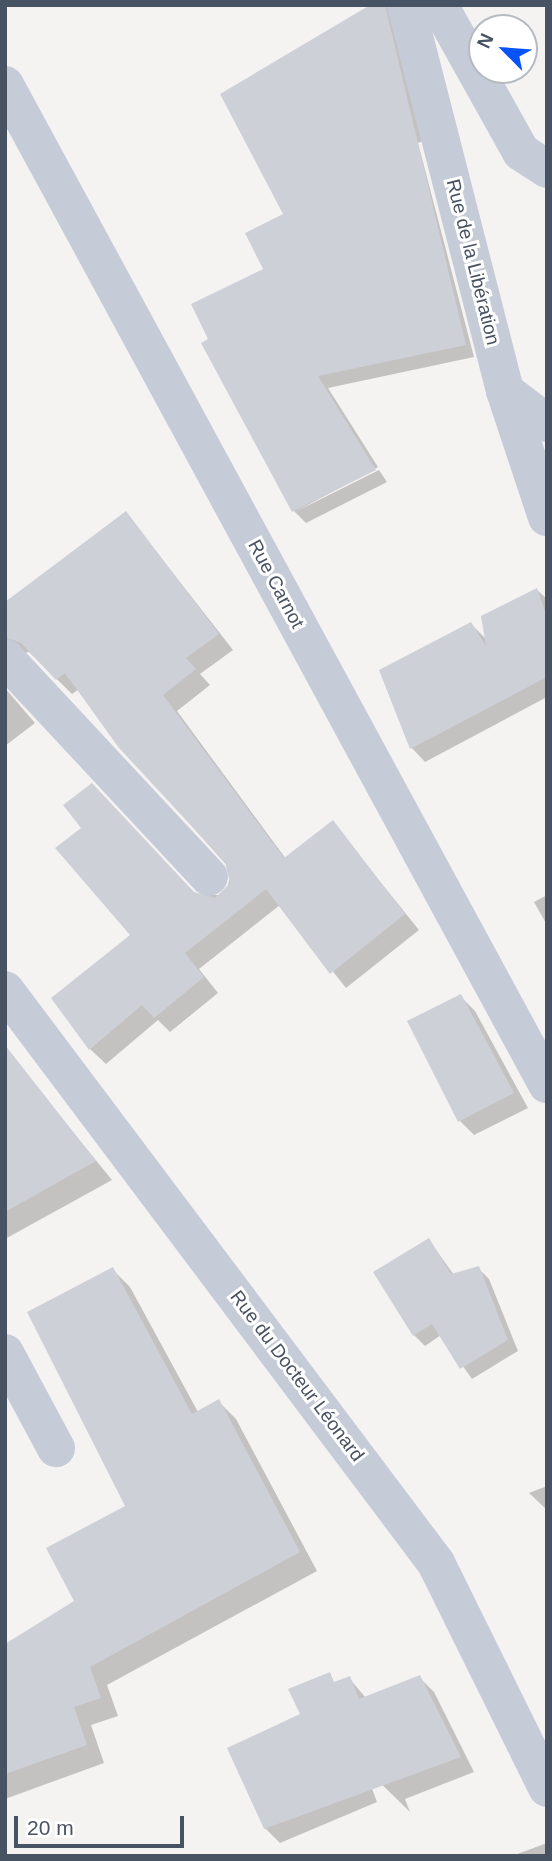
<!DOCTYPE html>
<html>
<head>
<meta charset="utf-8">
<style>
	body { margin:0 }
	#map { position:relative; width:552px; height:1861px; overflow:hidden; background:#f5f2f2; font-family:Helvetica,sans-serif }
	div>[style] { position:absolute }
	.shadow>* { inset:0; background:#0003 }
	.building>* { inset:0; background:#ced0d8 }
	.minor>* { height:38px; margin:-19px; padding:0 19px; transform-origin:19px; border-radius:19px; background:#c5ccd8 }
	span { translate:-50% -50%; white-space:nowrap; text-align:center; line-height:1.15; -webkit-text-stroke:6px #fff; paint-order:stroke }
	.street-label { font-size:19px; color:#475262 }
	.frame { position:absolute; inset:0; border:7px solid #475262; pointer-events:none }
	.north { position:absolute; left:468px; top:14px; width:70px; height:70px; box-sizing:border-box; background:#fff; border:2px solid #b5bac0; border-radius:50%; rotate:295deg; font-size:19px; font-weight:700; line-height:28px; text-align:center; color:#475262 }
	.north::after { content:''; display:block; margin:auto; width:24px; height:32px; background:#0753fa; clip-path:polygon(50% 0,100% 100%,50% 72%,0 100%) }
	.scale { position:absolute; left:14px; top:1816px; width:170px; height:32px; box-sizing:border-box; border:4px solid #475262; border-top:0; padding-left:9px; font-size:21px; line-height:24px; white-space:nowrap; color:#475262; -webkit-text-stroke:5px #fff; paint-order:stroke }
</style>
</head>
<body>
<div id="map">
	<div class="shadow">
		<i style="clip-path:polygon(374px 5px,391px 5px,426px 140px,418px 143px,474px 357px,328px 388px,378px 467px,295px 512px,379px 470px,387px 482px,306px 523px,294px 511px,210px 340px,265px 270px)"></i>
		<i style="clip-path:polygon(126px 513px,233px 650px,200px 674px,210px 685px,177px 711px,286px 859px,332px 822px,419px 930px,346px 988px,280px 905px,199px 969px,218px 993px,170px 1032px,158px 1020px,106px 1064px,90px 1049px,195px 895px,225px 895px,232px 871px,121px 747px,78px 690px,72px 694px,29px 652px,5px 658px,5px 605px)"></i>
		<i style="clip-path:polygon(537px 590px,547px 599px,547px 697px,425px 762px,412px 748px,381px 671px,471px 624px,487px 640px)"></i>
		<i style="clip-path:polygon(5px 688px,35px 723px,5px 746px)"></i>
		<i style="clip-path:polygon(547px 895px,547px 925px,534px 902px)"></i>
		<i style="clip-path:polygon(460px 996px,475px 1011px,528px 1108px,474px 1135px,460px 1121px)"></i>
		<i style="clip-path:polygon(23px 1071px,112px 1180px,5px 1239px,5px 1081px)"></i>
		<i style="clip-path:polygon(429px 1240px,454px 1275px,478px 1268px,489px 1279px,518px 1351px,472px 1379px,441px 1335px,425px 1346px,414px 1335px)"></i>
		<i style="clip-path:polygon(112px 1269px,130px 1287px,198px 1412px,218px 1401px,236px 1419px,317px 1571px,107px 1685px,118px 1716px,91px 1725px,104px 1763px,5px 1799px,5px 1646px,77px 1602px,128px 1507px)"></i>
		<i style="clip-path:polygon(547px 1486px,547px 1510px,529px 1493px)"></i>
		<i style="clip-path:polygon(419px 1677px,434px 1692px,474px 1772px,405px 1799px,410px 1812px,364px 1767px,377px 1802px,280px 1843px,265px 1828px,308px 1713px,349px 1678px,366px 1698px)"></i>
		<i style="clip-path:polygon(547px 1843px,547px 1856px,512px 1856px)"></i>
	</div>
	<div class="building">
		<i style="clip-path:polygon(370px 5px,385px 5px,466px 345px,318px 376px,376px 470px,292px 512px,201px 343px,208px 339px,191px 304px,263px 269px,245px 233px,283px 214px,220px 94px)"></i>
		<i style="clip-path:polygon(126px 511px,219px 634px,186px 658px,196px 669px,163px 695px,284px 858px,333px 820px,405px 914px,330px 974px,266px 889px,185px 953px,204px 977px,154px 1018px,142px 1005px,89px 1050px,51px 998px,130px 935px,55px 848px,81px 828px,63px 805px,92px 783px,194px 892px,215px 898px,230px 883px,225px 862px,119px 748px,65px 673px,56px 680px,21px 643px,5px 637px,5px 602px)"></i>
		<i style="clip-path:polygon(537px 588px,547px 617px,547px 677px,410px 749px,379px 670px,471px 622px,486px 646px,481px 616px)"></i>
		<i style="clip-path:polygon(461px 994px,514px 1093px,458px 1122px,407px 1021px)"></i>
		<i style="clip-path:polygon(5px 1045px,96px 1161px,5px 1212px)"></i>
		<i style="clip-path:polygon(429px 1238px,451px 1274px,479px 1266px,508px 1340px,460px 1369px,432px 1324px,413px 1336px,373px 1272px)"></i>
		<i style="clip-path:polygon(113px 1267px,192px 1414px,219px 1399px,300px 1552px,90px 1667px,101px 1698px,74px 1707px,87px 1745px,5px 1774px,5px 1644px,74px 1601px,46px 1548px,125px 1506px,27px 1312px)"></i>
		<i style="clip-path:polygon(330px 1672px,334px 1682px,350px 1676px,359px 1699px,420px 1675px,461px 1757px,264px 1829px,227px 1748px,300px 1714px,288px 1689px)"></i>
	</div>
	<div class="minor">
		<i style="left:406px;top:5px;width:398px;rotate:75.6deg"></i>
		<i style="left:505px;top:391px;width:133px;rotate:71.6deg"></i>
		<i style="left:439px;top:5px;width:168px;rotate:60.8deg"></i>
		<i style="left:521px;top:152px;width:31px;rotate:33deg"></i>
		<i style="left:5px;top:85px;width:1137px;rotate:61.52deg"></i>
		<i style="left:505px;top:391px;width:53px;rotate:37.3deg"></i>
		<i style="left:5px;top:658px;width:299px;rotate:47deg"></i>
		<i style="left:5px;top:990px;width:717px;rotate:53.05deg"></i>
		<i style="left:436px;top:1563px;width:251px;rotate:63.7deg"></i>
		<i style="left:5px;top:1353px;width:108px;rotate:61.8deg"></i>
	</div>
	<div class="street-label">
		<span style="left:473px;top:262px;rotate:76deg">Rue de la Libération</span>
		<span style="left:276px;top:584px;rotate:62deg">Rue Carnot</span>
		<span style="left:297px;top:1376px;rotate:53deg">Rue du Docteur Léonard</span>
	</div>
	<div class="frame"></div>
	<div class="north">N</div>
	<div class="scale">20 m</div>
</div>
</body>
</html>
